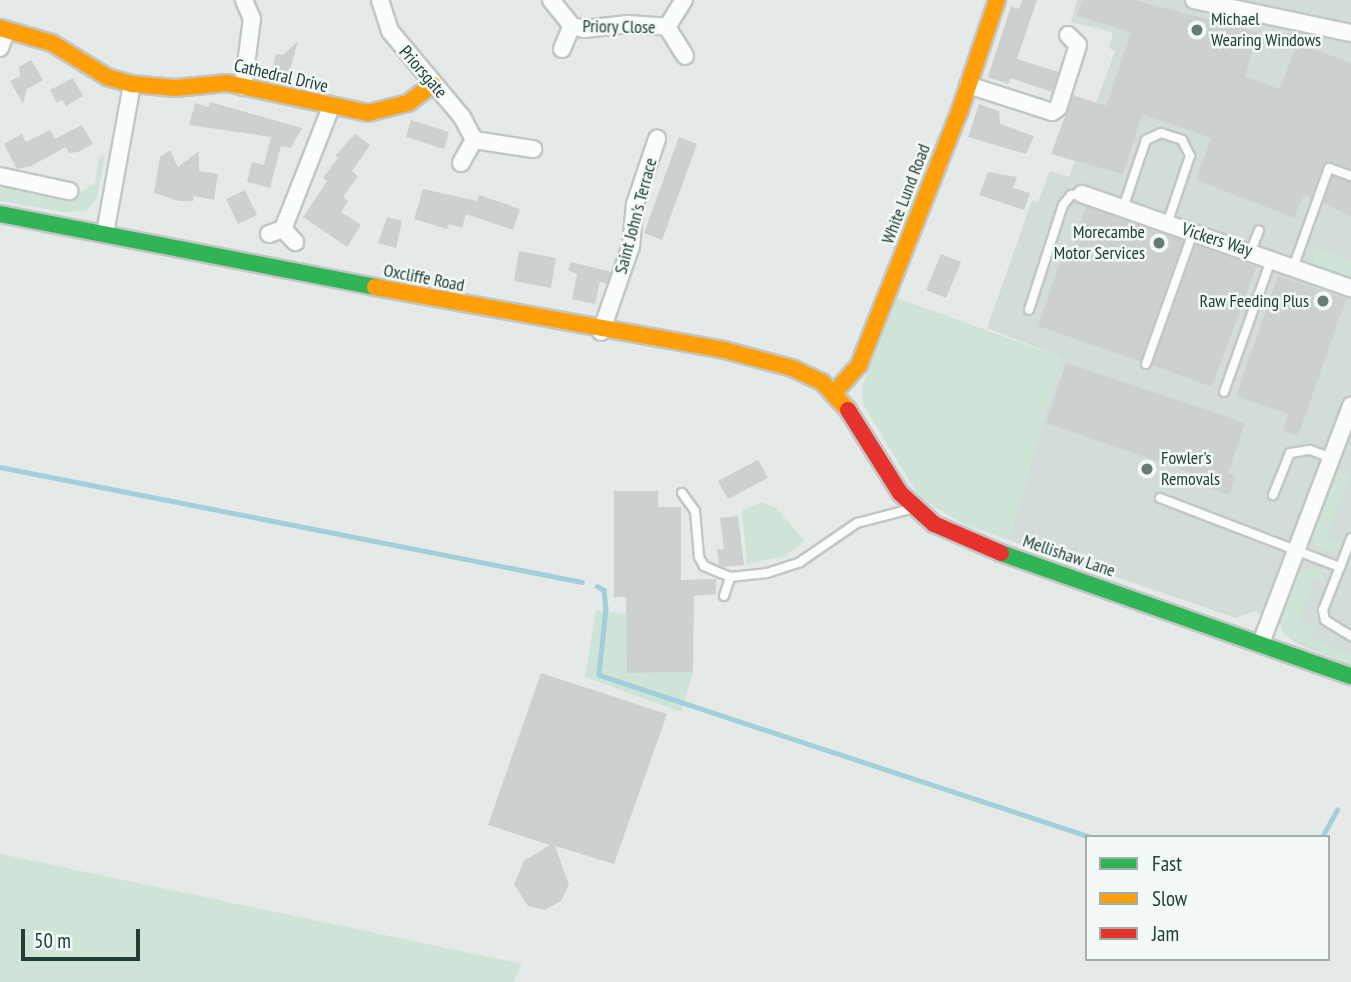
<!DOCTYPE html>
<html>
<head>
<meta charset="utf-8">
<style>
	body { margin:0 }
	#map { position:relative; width:1351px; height:982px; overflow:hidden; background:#e5eae8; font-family:"PT Sans Narrow",sans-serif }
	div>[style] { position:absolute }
	.built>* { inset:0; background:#d2dcd8 }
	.green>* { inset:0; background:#cde4d6 }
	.stream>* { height:4.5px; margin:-2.25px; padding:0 2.25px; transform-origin:2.25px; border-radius:2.25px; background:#a3cfdb }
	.building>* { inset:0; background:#ccd1cf }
	.roads { filter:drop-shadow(2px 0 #c2c7c5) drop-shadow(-2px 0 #c2c7c5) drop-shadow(0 2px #c2c7c5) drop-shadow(0 -2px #c2c7c5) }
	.lane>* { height:8px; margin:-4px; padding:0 4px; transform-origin:4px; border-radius:4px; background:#fbfcfc }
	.street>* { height:16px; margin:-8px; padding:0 8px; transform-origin:8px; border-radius:8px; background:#fbfcfc }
	.fast>* { height:16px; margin:-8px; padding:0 8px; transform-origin:8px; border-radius:8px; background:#30b455 }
	.slow>* { height:16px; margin:-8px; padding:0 8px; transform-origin:8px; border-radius:8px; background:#ff9f0a }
	.jam>* { height:16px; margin:-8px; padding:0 8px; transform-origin:8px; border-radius:8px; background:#e5322d }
	.dots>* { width:19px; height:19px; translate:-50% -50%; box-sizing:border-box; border:4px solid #f3f9f6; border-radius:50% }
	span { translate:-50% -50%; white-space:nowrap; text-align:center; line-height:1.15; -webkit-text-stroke:5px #f3f9f6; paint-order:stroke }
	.poi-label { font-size:18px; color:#213f39 }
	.left { translate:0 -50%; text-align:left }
	.right { translate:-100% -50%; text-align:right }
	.street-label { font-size:18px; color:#213f39 }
	.legend { position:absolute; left:1085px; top:835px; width:245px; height:126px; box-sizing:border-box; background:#f3f9f6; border:2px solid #9fafaa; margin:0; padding:9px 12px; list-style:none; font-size:21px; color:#213f39 }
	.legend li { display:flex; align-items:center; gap:14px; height:35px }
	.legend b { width:35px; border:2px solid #9fafaa }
	.scale { position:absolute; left:21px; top:929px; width:119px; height:32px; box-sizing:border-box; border:4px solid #213f39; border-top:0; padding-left:9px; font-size:21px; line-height:24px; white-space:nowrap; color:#213f39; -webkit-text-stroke:5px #f3f9f6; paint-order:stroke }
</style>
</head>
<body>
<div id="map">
	<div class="built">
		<i style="clip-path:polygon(1077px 0,1351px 0,1351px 666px,1298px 644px,1284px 634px,1281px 625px,1254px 611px,1236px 618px,1009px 540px,1061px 357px,987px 328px,1032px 201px,1038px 202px,1050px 171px,1069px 177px,1115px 51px,1109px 48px,1113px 32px,1071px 22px)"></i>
	</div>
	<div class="green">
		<i style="clip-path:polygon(105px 155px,97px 198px,86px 211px,62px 212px,0 201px,0 186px,68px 201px,95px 183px,99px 158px)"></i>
		<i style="clip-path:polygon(1311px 246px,1351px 261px,1351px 280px,1314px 265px)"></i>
		<i style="clip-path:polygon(897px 298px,1061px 357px,1009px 540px,965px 525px,920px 498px,863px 404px,862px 387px)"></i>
		<i style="clip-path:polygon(1351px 471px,1326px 538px,1340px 544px,1333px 551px,1324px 551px,1311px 538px,1336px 475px)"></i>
		<i style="clip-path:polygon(762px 502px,776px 508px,805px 541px,785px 556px,747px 564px,742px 510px)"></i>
		<i style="clip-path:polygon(1317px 566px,1326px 581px,1315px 577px,1299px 621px,1315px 627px,1312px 638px,1351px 654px,1351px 666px,1284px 634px,1281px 611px,1296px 573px)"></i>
		<i style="clip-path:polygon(596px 610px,626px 614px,627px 673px,693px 672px,681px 712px,585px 677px)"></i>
		<i style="clip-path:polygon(0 854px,522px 964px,513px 982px,0 982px)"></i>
	</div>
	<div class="stream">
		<i style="left:0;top:467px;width:593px;rotate:11.18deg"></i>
		<i style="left:597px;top:586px;width:8px;rotate:30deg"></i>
		<i style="left:604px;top:590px;width:18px;rotate:84deg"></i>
		<i style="left:606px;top:608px;width:67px;rotate:96deg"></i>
		<i style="left:599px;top:675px;width:518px;rotate:18.23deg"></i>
		<i style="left:1322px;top:837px;width:31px;rotate:-61deg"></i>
	</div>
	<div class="building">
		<i style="clip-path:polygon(1022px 0,1037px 0,1017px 59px,1059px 72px,1052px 92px,1011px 78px,1008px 84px,988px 77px,1011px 6px,1019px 9px)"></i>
		<i style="clip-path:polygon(1082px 0,1133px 0,1258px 32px,1245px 77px,1280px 89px,1297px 43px,1351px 63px,1351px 169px,1324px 163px,1311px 198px,1303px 195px,1295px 218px,1196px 180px,1211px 138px,1142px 114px,1123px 174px,1051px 154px,1073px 95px,1106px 106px,1131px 32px,1077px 16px)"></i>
		<i style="clip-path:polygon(298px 41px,288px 77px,271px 73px,276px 54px,283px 55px)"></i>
		<i style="clip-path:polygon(31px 60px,43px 80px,27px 89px,23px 104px,10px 81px,20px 76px,19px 67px)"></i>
		<i style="clip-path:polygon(73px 78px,83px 96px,66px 106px,62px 100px,57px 103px,50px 90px)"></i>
		<i style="clip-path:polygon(210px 102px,302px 128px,291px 148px,281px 146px,270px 188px,247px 182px,252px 162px,264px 165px,271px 137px,189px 125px,195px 103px,209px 107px)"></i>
		<i style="clip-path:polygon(979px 104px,999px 111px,1000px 124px,1034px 136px,1026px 154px,968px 137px)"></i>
		<i style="clip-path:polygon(411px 120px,449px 132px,444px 149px,406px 137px)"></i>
		<i style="clip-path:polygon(82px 125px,93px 144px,78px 152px,69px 153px,66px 147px,31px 166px,17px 169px,4px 144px,22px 134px,26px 142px,50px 130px,55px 139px)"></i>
		<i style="clip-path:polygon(355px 134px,370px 145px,352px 171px,358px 176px,343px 197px,348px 201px,341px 212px,361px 225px,347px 247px,303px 217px,327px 181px,323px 178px,338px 158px,335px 156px)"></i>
		<i style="clip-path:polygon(679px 137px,697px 144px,662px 240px,644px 233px)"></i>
		<i style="clip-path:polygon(170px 150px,178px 167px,199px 151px,199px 171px,218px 174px,214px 200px,194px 196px,193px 201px,179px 201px,154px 193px,160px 157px)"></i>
		<i style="clip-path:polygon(988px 172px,1017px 177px,1013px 188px,1030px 193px,1024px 210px,979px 195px)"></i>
		<i style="clip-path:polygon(1333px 176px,1351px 182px,1351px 216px,1323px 203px)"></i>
		<i style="clip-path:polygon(423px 189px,477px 201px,479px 195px,520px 209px,513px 230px,466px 214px,462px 228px,449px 224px,447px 229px,414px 219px)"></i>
		<i style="clip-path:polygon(245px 190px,257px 215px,238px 224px,226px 199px)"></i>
		<i style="clip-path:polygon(1086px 206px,1183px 241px,1140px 361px,1038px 326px,1061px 258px,1069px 260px)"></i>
		<i style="clip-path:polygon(387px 217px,402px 221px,396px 248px,378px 243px)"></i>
		<i style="clip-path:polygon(1196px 245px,1256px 267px,1212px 387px,1152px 365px)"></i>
		<i style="clip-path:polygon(519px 251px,556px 258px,551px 288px,514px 281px)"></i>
		<i style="clip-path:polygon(941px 254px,961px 262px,946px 298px,926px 290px)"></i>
		<i style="clip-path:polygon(571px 262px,611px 272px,607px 284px,600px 282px,595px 304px,572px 299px,577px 274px,568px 270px)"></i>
		<i style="clip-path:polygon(1278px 276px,1346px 299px,1298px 436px,1283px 431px,1288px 414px,1236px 396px)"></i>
		<i style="clip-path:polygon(1066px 363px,1245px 423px,1228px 473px,1236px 476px,1229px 495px,1205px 486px,1207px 478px,1046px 423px)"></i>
		<i style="clip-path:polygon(758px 460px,768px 478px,728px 499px,718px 481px)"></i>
		<i style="clip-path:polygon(614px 491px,658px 491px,658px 507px,681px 507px,681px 580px,716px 579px,716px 594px,694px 596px,693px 672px,627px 673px,626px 597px,614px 597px)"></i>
		<i style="clip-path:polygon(738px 516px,744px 565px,723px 567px,719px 565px,717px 549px,724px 549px,720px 518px)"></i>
		<i style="clip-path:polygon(541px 673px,667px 714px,614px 864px,555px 846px,569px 885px,561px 901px,545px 910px,528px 906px,514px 884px,524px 861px,550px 845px,488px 825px)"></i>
	</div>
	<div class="roads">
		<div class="lane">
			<i style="left:1123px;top:208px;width:72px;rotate:-71.3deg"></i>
			<i style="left:1146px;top:140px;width:17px;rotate:-25deg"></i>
			<i style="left:1161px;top:133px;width:22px;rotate:18deg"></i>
			<i style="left:1182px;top:140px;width:18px;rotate:63deg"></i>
			<i style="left:1190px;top:156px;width:72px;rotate:108.7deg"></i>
			<i style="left:1251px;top:251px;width:22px;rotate:-69deg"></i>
			<i style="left:1294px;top:265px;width:103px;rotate:-70.2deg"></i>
			<i style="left:1329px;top:168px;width:23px;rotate:20deg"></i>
			<i style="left:1029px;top:310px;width:110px;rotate:-72.1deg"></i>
			<i style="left:1063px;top:205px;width:13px;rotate:-51deg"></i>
			<i style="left:1071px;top:195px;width:11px;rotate:-5deg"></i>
			<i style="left:1146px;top:364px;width:139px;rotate:-70.3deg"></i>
			<i style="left:1224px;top:392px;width:140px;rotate:-70.4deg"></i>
			<i style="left:682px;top:493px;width:22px;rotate:54deg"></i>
			<i style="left:695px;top:511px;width:46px;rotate:85deg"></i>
			<i style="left:699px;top:557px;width:10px;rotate:61deg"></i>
			<i style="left:704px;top:566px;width:28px;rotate:23deg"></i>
			<i style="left:1273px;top:495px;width:45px;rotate:-68deg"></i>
			<i style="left:1290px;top:453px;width:20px;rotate:-9deg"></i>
			<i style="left:1310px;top:450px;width:23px;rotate:20deg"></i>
			<i style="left:1160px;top:498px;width:193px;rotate:21deg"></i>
			<i style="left:1340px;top:567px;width:46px;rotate:111.6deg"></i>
			<i style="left:1323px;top:610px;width:10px;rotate:79deg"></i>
			<i style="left:1325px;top:620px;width:31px;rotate:32deg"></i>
			<i style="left:1340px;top:567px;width:31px;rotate:-69deg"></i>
			<i style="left:724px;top:596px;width:20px;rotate:-72deg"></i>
			<i style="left:730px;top:577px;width:37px;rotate:-6deg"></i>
			<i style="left:767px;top:573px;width:35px;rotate:-18deg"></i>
			<i style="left:800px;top:562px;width:69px;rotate:-34.4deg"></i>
			<i style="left:857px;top:523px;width:59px;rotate:-14.7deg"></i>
		</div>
		<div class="street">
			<i style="left:380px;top:0;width:33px;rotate:72deg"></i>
			<i style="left:390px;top:31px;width:112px;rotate:50.1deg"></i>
			<i style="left:462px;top:117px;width:26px;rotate:62deg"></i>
			<i style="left:474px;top:140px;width:60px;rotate:8.7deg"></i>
			<i style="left:551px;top:0;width:33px;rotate:51deg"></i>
			<i style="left:572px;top:26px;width:12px;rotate:14deg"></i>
			<i style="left:584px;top:29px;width:44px;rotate:-6.5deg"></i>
			<i style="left:628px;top:24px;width:39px;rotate:4deg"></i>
			<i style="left:667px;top:27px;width:32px;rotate:-58deg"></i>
			<i style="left:1194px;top:0;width:160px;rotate:11.9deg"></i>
			<i style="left:667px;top:27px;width:34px;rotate:58deg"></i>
			<i style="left:0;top:48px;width:17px;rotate:-69deg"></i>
			<i style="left:562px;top:49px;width:25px;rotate:-67deg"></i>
			<i style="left:968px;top:85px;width:88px;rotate:17.8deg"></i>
			<i style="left:1052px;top:112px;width:7px;rotate:-34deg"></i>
			<i style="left:1058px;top:108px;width:66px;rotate:-72.4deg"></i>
			<i style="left:1078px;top:45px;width:14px;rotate:-135deg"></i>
			<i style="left:243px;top:87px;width:69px;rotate:-82.5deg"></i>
			<i style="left:252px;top:19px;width:21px;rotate:-113deg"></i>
			<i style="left:461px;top:163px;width:26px;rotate:-61deg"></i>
			<i style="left:0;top:176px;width:71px;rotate:12.3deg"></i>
			<i style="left:1082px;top:194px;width:285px;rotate:19.3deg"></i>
			<i style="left:283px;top:229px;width:18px;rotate:47deg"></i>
			<i style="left:105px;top:233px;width:151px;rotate:-79.7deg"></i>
			<i style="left:269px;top:234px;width:15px;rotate:-20deg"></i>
			<i style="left:283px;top:229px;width:131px;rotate:-68.5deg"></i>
			<i style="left:601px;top:332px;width:91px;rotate:-70.8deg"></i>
			<i style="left:631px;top:246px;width:42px;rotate:-84.6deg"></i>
			<i style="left:635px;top:204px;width:69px;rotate:-71.3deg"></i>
			<i style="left:1261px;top:643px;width:254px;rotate:-69.2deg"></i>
		</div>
		<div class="fast">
			<i style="left:0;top:214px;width:382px;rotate:11deg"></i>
			<i style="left:1001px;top:553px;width:371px;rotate:19.4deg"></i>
		</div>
		<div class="slow">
			<i style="left:0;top:28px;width:54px;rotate:16.1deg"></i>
			<i style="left:52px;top:43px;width:65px;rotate:31.7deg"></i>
			<i style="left:107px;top:77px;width:26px;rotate:16deg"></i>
			<i style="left:132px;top:84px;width:43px;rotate:5.3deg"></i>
			<i style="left:175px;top:88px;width:52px;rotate:-5.5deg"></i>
			<i style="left:227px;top:83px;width:144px;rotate:12deg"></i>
			<i style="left:368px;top:113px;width:41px;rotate:-14deg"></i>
			<i style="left:408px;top:103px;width:31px;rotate:-37deg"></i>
			<i style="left:375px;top:287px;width:355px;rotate:10.2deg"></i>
			<i style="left:724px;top:350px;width:70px;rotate:14.8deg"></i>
			<i style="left:792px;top:368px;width:33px;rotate:25deg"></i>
			<i style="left:822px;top:382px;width:38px;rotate:47deg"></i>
			<i style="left:834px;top:393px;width:38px;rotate:-48deg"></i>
			<i style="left:859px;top:365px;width:271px;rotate:-68.4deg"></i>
			<i style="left:959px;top:113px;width:119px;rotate:-71.4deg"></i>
		</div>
		<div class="jam">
			<i style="left:848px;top:410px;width:98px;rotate:57.9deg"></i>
			<i style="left:900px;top:493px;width:46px;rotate:42.4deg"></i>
			<i style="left:934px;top:524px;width:73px;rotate:23.4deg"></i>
		</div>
	</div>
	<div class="dots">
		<i style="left:1197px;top:30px;background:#667b76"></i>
		<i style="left:1159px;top:243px;background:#667b76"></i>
		<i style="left:1323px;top:301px;background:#667b76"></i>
		<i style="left:1147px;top:469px;background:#667b76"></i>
	</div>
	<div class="poi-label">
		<span class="left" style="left:1211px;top:30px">Michael<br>Wearing Windows</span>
		<span class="right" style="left:1145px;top:243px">Morecambe<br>Motor Services</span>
		<span class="right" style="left:1309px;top:301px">Raw Feeding Plus</span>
		<span class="left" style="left:1161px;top:469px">Fowler's<br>Removals</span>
	</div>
	<div class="street-label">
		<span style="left:619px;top:27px;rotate:1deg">Priory Close</span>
		<span style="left:423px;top:72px;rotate:49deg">Priorsgate</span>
		<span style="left:281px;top:76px;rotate:13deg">Cathedral Drive</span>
		<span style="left:906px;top:194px;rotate:-69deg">White Lund Road</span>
		<span style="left:636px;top:216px;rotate:-75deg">Saint John's Terrace</span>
		<span style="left:1217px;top:240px;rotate:18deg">Vickers Way</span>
		<span style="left:424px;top:278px;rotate:11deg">Oxcliffe Road</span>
		<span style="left:1069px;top:556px;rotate:19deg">Mellishaw Lane</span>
	</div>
	<ul class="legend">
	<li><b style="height:9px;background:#30b455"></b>Fast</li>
	<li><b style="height:9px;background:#ff9f0a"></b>Slow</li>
	<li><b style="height:9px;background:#e5322d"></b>Jam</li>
	</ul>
	<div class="scale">50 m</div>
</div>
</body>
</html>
